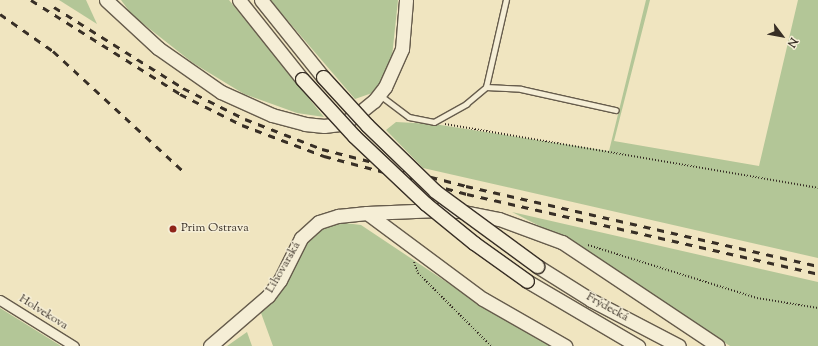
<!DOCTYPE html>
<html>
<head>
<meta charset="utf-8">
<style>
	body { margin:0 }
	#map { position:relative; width:818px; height:346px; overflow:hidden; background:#f0e5c0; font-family:"Sorts Mill Goudy",serif }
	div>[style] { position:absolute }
	.green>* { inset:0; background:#b3c697 }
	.path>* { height:2px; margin-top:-1px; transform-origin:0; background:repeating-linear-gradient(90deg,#382f26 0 1px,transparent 0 3px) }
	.roads { filter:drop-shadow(1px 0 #665c4c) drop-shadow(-1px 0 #665c4c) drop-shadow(0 1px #665c4c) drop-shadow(0 -1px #665c4c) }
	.lane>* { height:4.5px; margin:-2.25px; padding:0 2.25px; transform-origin:2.25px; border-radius:2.25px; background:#f5eed6 }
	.street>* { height:9px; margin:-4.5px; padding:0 4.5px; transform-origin:4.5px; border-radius:4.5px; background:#f5eed6 }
	.secondary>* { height:13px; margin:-6.5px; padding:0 6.5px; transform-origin:6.5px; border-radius:6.5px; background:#f5eed6 }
	.rail>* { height:3px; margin-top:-1.5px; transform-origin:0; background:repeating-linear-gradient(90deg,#382f26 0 7px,transparent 0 14px) }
	.bridges { filter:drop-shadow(1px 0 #382f26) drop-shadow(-1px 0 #382f26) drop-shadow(0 1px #382f26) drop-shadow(0 -1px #382f26) }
	.secondary-bridge>* { height:13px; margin:-6.5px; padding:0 6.5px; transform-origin:6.5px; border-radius:6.5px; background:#f5eed6 }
	.dots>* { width:11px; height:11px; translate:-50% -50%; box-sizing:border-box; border:2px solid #f5eed6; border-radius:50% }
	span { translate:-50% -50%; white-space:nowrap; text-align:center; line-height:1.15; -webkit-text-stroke:3px #f5eed6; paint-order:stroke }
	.poi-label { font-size:12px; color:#382f26 }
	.left { translate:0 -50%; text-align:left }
	.street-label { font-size:12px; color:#382f26 }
	.north { position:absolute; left:762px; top:16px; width:40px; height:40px; -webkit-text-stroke:3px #f5eed6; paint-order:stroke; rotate:122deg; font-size:11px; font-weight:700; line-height:16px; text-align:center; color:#382f26 }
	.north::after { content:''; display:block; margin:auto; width:14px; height:18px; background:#382f26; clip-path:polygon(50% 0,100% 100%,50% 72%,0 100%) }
</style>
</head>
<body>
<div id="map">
	<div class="green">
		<i style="clip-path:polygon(59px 0,86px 0,97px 24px)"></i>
		<i style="clip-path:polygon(121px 0,229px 0,324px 117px,297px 113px,244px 94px,193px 63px,132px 15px)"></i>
		<i style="clip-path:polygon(270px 0,398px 0,391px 66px,375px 92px,355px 99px)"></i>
		<i style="clip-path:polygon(646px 0,650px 0,614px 141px,759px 166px,798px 0,818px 0,818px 258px,423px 168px,386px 130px,396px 122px,434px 124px,609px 151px)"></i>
		<i style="clip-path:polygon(512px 212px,818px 282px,818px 346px,730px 346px,577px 245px)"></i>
		<i style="clip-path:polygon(337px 222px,361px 225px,484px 307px,552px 346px,273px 346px,261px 313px,315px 232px)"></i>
		<i style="clip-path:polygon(0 308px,61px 346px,0 346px)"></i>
		<i style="clip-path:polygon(247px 332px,252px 346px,227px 346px)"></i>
	</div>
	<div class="path">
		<i style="left:445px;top:124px;width:378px;rotate:9.7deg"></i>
		<i style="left:588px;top:245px;width:177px;rotate:17.4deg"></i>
		<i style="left:757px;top:298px;width:62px;rotate:9.3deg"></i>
		<i style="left:414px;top:262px;width:12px;rotate:70deg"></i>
		<i style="left:418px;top:273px;width:103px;rotate:45deg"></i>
	</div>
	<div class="roads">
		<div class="lane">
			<i style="left:486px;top:87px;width:35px;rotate:3deg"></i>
			<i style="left:521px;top:89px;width:97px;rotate:12.5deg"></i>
			<i style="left:380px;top:95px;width:36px;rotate:37deg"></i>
			<i style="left:409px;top:117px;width:25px;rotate:11deg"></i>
			<i style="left:434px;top:122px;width:37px;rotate:-29deg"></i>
			<i style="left:466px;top:104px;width:26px;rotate:-40deg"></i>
			<i style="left:486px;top:87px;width:89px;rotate:-77.1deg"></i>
		</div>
		<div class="street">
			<i style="left:0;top:300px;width:87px;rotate:31.9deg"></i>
		</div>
		<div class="secondary">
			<i style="left:106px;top:0;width:71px;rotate:42.7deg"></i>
			<i style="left:158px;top:48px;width:77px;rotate:34.9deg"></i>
			<i style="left:221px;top:92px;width:56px;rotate:24.3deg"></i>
			<i style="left:272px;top:115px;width:34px;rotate:15deg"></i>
			<i style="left:305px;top:124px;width:19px;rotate:6deg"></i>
			<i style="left:324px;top:126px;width:16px;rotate:-7deg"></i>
			<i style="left:340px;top:124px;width:16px;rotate:-27deg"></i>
			<i style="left:354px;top:117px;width:26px;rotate:-39deg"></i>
			<i style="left:374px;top:101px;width:18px;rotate:-52deg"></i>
			<i style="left:385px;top:87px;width:42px;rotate:-65.9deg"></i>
			<i style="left:402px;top:49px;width:49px;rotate:-85.3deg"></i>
			<i style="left:239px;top:0;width:101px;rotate:51.4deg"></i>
			<i style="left:261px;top:0;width:99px;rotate:51.2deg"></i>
			<i style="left:367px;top:213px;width:144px;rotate:36.6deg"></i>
			<i style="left:483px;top:299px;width:95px;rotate:29.8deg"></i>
			<i style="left:537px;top:266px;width:64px;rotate:32.2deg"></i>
			<i style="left:591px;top:300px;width:99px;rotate:27.6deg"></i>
			<i style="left:527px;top:281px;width:129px;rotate:30.4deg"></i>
			<i style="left:210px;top:346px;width:77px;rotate:-40.8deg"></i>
			<i style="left:268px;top:296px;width:20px;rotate:-53deg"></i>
			<i style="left:280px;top:280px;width:47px;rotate:-63.4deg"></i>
			<i style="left:301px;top:238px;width:24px;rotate:-42deg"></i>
			<i style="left:319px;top:222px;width:20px;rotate:-18deg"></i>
			<i style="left:338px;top:216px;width:29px;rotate:-6deg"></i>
			<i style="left:367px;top:213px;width:72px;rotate:-2.4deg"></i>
			<i style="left:439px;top:210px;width:20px;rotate:3deg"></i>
			<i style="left:459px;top:211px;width:41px;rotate:11.3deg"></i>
			<i style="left:499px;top:219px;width:67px;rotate:20.1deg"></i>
			<i style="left:562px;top:242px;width:187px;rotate:33.7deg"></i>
		</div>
	</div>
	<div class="rail">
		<i style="left:31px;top:0;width:176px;rotate:32.2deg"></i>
		<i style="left:180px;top:94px;width:69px;rotate:26.6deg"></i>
		<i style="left:242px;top:125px;width:88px;rotate:20.7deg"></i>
		<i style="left:324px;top:156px;width:148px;rotate:14.9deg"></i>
		<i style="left:467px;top:194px;width:360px;rotate:12.8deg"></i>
		<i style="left:54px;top:7px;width:152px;rotate:32.1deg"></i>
		<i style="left:183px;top:88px;width:69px;rotate:26.6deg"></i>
		<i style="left:245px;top:119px;width:83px;rotate:21.3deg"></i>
		<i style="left:322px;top:149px;width:149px;rotate:14.4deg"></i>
		<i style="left:466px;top:186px;width:361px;rotate:12.8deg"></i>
		<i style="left:0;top:14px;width:65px;rotate:34.9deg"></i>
		<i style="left:53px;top:51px;width:180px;rotate:42.7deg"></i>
	</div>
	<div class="bridges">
		<div class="secondary-bridge">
			<i style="left:323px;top:77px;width:65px;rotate:47.5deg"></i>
			<i style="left:367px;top:125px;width:95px;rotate:44.1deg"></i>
			<i style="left:435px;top:191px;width:127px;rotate:36.3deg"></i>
			<i style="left:302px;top:79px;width:77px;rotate:47.6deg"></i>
			<i style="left:354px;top:136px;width:99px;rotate:43.4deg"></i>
			<i style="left:426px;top:204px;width:62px;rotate:39.1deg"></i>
			<i style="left:474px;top:243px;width:65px;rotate:35.6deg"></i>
		</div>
	</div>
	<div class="dots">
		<i style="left:173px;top:229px;background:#8f2418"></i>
	</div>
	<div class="poi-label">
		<span class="left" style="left:181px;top:229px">Prim Ostrava</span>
	</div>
	<div class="street-label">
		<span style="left:284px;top:268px;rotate:-60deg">Lihovarská</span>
		<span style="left:607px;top:308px;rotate:29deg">Frýdecká</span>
		<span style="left:43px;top:313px;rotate:32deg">Holvekova</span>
	</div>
	<div class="north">N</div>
</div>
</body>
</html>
